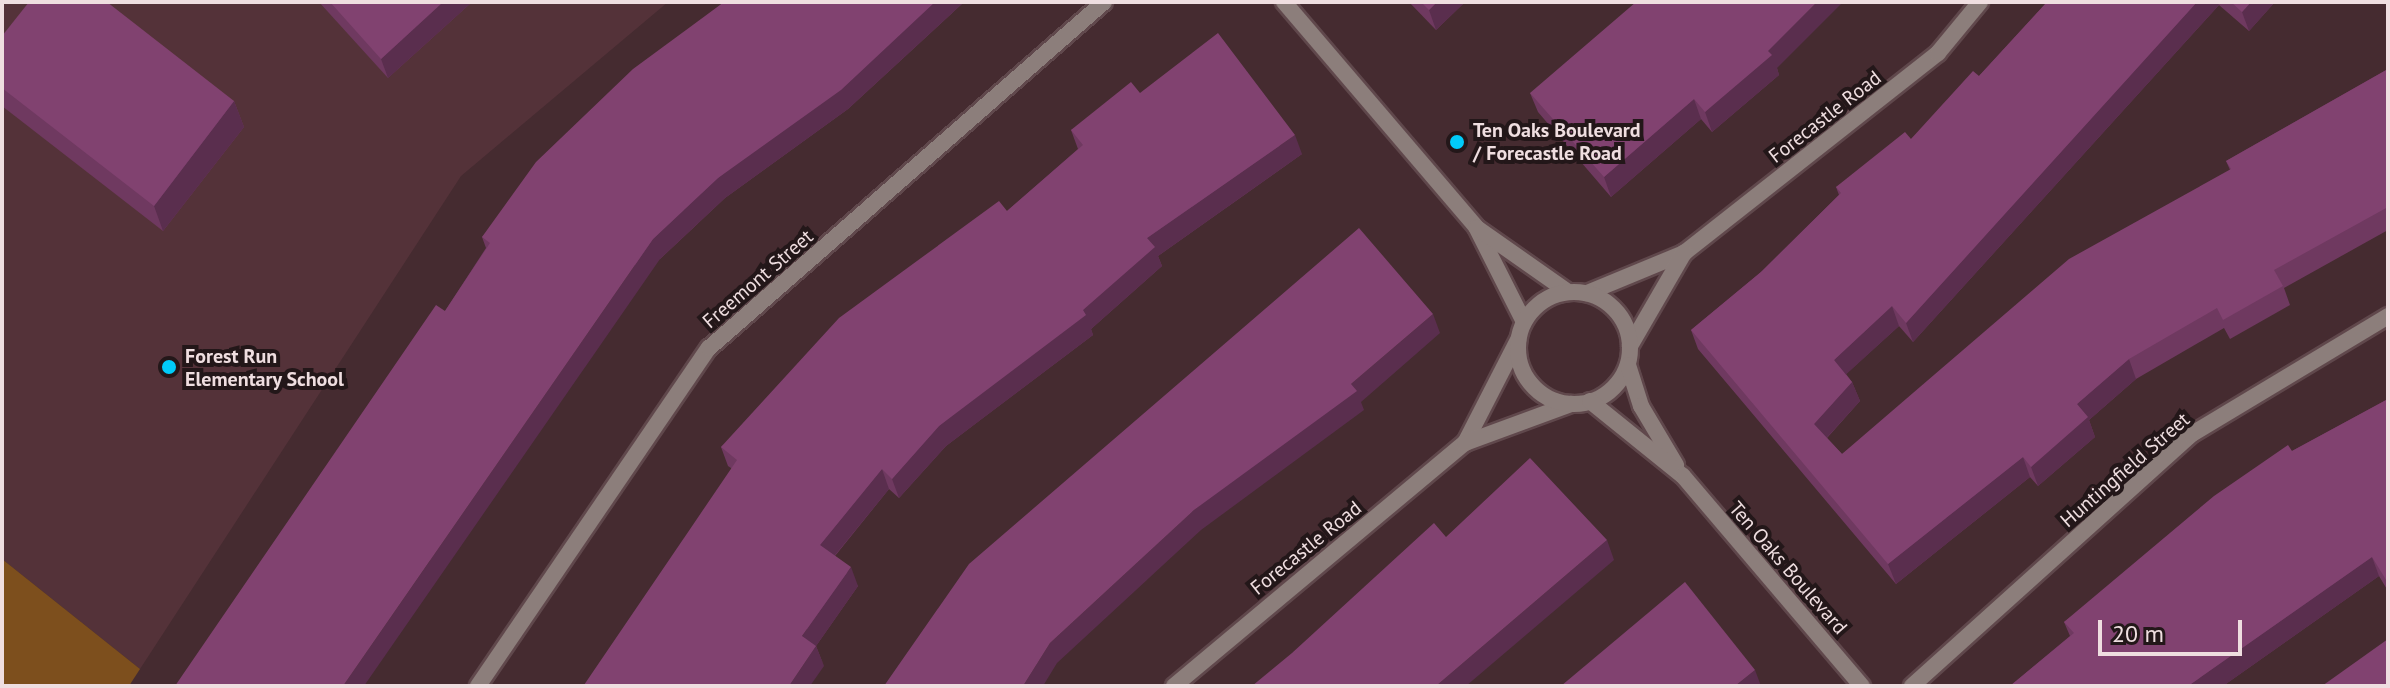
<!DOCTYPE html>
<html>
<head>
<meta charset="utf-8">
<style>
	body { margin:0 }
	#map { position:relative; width:2390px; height:688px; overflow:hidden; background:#452b30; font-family:"PT Sans",sans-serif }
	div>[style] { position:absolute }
	.built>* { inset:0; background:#543239 }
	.green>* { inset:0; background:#7d4f1d }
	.roads { filter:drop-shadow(2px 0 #60484c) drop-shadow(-2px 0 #60484c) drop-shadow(0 2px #60484c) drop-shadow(0 -2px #60484c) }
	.minor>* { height:16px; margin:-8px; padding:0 8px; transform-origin:8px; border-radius:8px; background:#8c7e7b }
	.tertiary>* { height:16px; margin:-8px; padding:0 8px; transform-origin:8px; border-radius:8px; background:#8c7e7b }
	.tertiary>.ring { margin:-8px; padding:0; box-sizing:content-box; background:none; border:16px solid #8c7e7b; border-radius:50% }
	.wall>* { inset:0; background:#6f3960 }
	.shaded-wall>* { inset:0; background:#5a2e4e }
	.building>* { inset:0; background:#814270 }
	.dots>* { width:22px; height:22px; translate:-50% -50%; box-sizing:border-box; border:4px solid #231719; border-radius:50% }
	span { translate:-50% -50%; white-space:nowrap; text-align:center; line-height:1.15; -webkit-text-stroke:8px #231719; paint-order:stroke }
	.street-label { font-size:20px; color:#efdee0 }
	.poi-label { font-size:20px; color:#efdee0; font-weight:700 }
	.left { translate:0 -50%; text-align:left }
	.frame { position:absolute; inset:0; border:4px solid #efdee0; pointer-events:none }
	.scale { position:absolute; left:2098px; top:620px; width:144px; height:36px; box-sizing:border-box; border:4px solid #efdee0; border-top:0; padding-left:10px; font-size:24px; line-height:28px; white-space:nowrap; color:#efdee0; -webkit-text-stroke:6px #231719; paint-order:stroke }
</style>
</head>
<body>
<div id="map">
	<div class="built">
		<i style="clip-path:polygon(2px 2px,668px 2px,461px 176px,140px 669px,2px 559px)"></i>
	</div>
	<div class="green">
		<i style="clip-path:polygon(2px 559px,140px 669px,129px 686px,2px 686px)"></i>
	</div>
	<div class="roads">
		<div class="minor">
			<i style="left:1587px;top:293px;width:105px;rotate:-22.4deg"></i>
			<i style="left:1684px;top:253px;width:323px;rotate:-38.2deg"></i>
			<i style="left:1938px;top:53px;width:66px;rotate:-50.5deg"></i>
			<i style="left:1630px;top:346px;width:108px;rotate:-59.9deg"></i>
			<i style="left:1465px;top:443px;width:116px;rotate:-62.8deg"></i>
			<i style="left:478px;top:686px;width:409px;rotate:-55.7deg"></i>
			<i style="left:709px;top:348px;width:525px;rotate:-41.22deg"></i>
			<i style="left:1174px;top:686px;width:379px;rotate:-39.9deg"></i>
			<i style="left:1465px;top:443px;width:113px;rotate:-20.2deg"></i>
			<i style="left:1912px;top:686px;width:377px;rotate:-42deg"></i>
			<i style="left:2192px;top:434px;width:229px;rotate:-31deg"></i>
		</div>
		<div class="tertiary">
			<i style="left:1284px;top:2px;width:296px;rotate:49.5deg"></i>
			<i style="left:1476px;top:227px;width:106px;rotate:63.2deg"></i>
			<i style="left:1477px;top:228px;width:111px;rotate:35.1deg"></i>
			<i class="ring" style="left:1518px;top:292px;width:96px;height:96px"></i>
			<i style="left:1628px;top:365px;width:43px;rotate:72.4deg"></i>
			<i style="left:1641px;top:406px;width:69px;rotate:59.3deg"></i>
			<i style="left:1590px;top:401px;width:119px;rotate:38.9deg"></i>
			<i style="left:1683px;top:476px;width:276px;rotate:49.6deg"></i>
		</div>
	</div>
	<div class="wall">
		<i style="clip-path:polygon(319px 2px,472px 2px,388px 78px)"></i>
		<i style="clip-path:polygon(724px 2px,964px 2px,848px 109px,725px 198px,660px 259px,445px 311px,486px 248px,482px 237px)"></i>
		<i style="clip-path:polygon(1409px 2px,1465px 2px,1436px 30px)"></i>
		<i style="clip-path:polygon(2047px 2px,2275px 2px,2249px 31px,2219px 5px,1913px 342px,1899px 326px,1846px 374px,1852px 382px,1860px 401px,1827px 438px,1842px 454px,2230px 170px,2226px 161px,2388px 69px,2388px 230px,2284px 288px,2290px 305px,2230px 339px,2224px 328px,2136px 379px,2089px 420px,2095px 437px,2038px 486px,2030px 477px,1896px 584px,1698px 349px,1691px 330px,1761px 272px,1839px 195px,1836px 187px,1911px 139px,1979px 76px)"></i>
		<i style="clip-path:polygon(2px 36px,234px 101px,244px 127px,163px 231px,2px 106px)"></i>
		<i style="clip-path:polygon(1777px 68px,1779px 75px,1712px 132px,1701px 119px,1611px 197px,1538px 112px,1530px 93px)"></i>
		<i style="clip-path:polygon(1140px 93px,1302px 154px,1158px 256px,1162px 266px,1091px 329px,1093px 335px,946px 446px,899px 498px,889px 489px,835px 556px,858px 586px,816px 646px,824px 666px,731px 468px,728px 466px,721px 447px,1007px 211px,1078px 149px,1071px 130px)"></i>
		<i style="clip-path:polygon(2388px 399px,2388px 591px,2379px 576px,2223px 686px,2010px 686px,2070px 636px,2064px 622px,2292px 451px)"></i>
	</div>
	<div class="shaded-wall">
		<i style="clip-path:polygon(443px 2px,472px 2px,388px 78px,381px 59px)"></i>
		<i style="clip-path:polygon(935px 2px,964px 2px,848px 109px,725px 198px,660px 259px,364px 686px,343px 686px,653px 239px,718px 178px)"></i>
		<i style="clip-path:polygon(1437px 2px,1465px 2px,1436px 30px,1429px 10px)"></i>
		<i style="clip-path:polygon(1817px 2px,1843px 2px,1777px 68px,1779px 75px,1712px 132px,1705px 112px)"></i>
		<i style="clip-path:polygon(2197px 2px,2217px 2px,2219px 5px,1913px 342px,1906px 323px)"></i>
		<i style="clip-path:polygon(2251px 2px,2275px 2px,2249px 31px,2242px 12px)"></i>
		<i style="clip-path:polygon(1694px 99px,1701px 119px,1611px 197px,1604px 177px)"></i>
		<i style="clip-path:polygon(234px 101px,244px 127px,163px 231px,154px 206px)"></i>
		<i style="clip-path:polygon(1295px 135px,1302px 154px,1158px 256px,1162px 266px,1091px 329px,1093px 335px,946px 446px,899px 498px,892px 479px,939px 426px,1083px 310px,1147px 238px)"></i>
		<i style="clip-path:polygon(1892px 306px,1899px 326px,1841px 379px,1834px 360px)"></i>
		<i style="clip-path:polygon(1433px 314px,1440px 333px,1361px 402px,1364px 410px,1201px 530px,1057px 663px,1043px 686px,1023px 686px,1050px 643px,1194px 510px,1351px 384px)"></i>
		<i style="clip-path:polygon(2129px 359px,2136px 379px,2089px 420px,2095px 437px,2038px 486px,2031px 467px,2077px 404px)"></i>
		<i style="clip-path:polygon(1852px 382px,1860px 401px,1821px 444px,1814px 424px)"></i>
		<i style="clip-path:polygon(2023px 457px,2030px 477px,1896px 584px,1888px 564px)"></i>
		<i style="clip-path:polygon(882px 469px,889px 489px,827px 565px,820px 545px)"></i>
		<i style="clip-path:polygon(1607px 540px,1614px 560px,1466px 686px,1436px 686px)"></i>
		<i style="clip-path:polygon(2372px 557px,2379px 576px,2223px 686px,2188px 686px)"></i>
		<i style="clip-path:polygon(851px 567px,858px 586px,809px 656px,802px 636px)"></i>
		<i style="clip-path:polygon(816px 646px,824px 666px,810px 686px,789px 686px)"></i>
		<i style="clip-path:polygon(1755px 670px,1761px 686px,1735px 686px)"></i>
	</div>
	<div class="building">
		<i style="clip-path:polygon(29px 2px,107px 2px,234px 101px,154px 206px,2px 88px,2px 36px)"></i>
		<i style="clip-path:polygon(330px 2px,443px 2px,381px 59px)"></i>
		<i style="clip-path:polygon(724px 2px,935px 2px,841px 90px,718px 178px,653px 239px,343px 686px,175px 686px,436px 305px,445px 311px,490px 243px,482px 237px,536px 162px,633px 69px)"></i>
		<i style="clip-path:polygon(1421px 2px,1437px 2px,1429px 10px)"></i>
		<i style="clip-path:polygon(1636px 2px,1817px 2px,1768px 51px,1772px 55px,1705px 112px,1694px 99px,1604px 177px,1530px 93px)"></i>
		<i style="clip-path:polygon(2047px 2px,2197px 2px,1906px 323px,1892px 306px,1834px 360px,1852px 382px,1814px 424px,1842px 454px,2069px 259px,2231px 169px,2226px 161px,2388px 69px,2388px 207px,2274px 270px,2283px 286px,2223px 320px,2217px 308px,2129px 359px,2077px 404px,2088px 417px,2031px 467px,2023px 457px,1888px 564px,1691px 330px,1761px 272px,1841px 193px,1836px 187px,1905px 132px,1911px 139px,1973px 71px,1979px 76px)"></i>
		<i style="clip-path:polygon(2231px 2px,2251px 2px,2242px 12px)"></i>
		<i style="clip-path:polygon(1218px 33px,1295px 135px,1147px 238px,1155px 247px,1083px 310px,1086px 315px,939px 426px,892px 479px,882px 469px,820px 545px,851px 567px,802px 636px,816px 646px,789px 686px,584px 685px,737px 460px,721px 447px,839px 318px,999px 201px,1007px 211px,1083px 145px,1071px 130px,1131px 82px,1140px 93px)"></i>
		<i style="clip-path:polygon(1359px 228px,1433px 314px,1351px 384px,1357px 391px,1194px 510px,1050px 643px,1023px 686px,884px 686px,969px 564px)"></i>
		<i style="clip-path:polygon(2388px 399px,2388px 583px,2372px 557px,2188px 686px,2010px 686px,2074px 633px,2064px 622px,2214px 496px,2288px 445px,2292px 451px)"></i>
		<i style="clip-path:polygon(1530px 458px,1607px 540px,1436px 686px,1252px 686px,1292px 653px,1434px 523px,1446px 537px)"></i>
		<i style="clip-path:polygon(1685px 582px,1755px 670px,1735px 686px,1561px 686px)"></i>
		<i style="clip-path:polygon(2388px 639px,2388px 686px,2322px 686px)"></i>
	</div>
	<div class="dots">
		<i style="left:1457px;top:142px;background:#01cbf9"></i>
		<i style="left:169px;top:367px;background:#01cbf9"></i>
	</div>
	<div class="street-label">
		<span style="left:1825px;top:117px;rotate:-38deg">Forecastle Road</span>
		<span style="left:758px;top:279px;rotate:-41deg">Freemont Street</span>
		<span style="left:2125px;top:470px;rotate:-41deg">Huntingfield Street</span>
		<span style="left:1306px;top:548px;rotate:-39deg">Forecastle Road</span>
		<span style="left:1788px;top:568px;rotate:49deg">Ten Oaks Boulevard</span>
	</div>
	<div class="poi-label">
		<span class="left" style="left:1473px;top:142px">Ten Oaks Boulevard<br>/ Forecastle Road</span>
		<span class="left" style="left:185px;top:368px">Forest Run<br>Elementary School</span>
	</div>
	<div class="frame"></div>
	<div class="scale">20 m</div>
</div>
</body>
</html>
